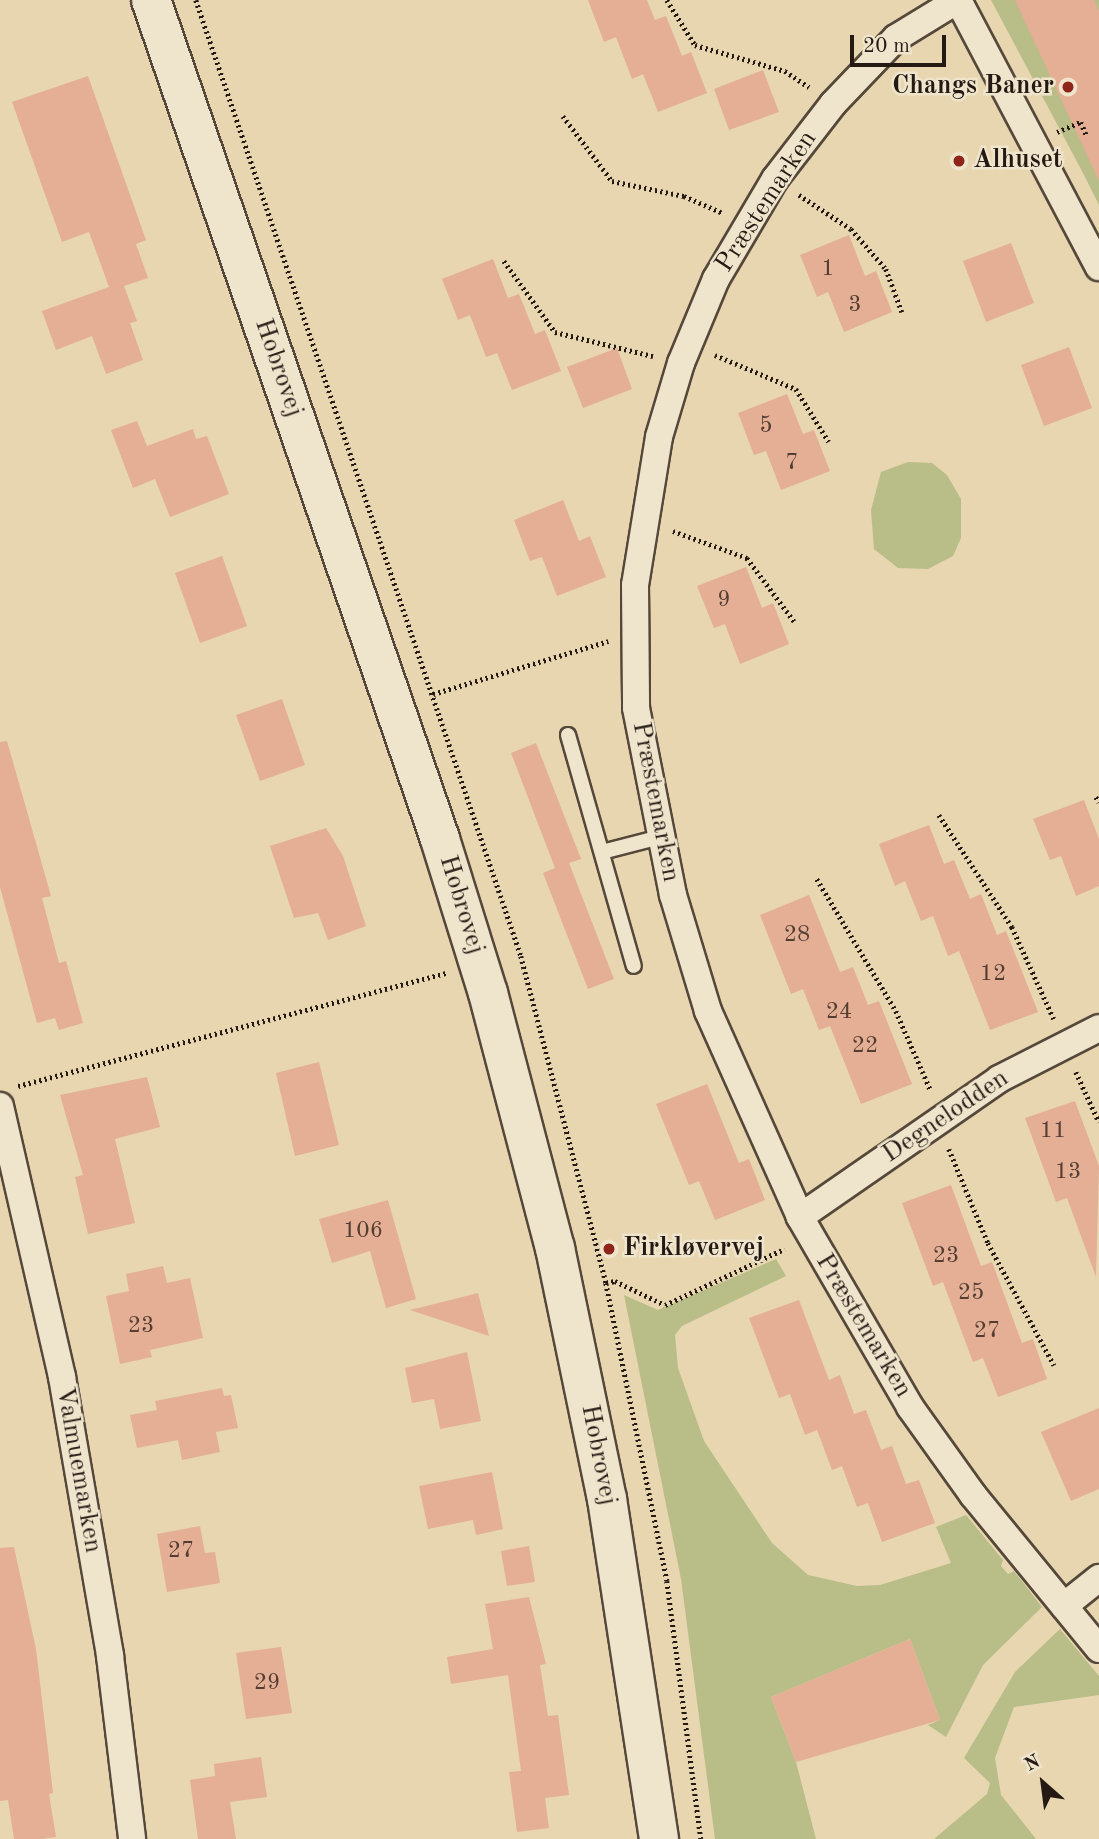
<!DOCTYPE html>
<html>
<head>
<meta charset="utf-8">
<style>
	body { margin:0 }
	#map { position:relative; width:1099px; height:1839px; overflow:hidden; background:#e7d6b0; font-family:"Old Standard TT",serif }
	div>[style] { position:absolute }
	.green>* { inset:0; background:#b9bd88 }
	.building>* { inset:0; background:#e4af94 }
	.path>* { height:4.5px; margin-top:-2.25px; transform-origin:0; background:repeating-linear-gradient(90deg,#241913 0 2px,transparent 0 5.5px) }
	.roads { filter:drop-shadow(2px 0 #55483a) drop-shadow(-2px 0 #55483a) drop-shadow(0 2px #55483a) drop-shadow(0 -2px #55483a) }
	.service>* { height:14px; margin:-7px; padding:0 7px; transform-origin:7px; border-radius:7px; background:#efe4cc }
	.minor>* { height:26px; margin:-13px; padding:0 13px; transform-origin:13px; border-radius:13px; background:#efe4cc }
	.secondary>* { height:38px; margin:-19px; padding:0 19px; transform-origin:19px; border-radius:19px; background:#efe4cc }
	.dots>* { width:19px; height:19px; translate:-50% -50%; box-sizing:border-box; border:4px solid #efe4cc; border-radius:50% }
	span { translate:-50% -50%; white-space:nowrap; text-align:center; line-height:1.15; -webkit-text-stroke:5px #efe4cc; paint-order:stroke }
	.number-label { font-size:23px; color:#543e33 }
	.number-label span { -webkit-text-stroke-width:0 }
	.poi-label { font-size:26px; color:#241913; font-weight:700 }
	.right { translate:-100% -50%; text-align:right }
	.left { translate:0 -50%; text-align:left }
	.street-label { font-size:26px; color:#241913 }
	.north { position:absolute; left:1008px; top:1748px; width:70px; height:70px; -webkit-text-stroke:5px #efe4cc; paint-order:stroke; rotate:332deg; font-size:19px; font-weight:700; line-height:28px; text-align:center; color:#241913 }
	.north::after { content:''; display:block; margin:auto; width:24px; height:32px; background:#241913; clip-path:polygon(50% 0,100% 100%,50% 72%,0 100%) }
	.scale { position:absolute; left:850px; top:35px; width:96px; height:32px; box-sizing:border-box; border:4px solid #241913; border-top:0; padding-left:9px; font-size:21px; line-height:24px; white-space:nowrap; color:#241913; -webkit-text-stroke:5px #efe4cc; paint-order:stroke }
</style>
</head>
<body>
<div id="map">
	<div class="green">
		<i style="clip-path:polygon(991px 0,1099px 0,1099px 205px,1083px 173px)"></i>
		<i style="clip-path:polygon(908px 462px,932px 463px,947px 475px,961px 499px,961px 538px,953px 556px,928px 569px,898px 568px,874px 549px,871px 510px,881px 472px)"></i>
		<i style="clip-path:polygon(776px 1259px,786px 1276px,682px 1326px,675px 1335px,678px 1368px,704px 1441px,772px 1543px,808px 1575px,857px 1586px,880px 1585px,951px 1563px,936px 1527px,966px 1515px,1003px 1560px,1001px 1566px,1008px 1574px,1014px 1571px,1042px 1607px,983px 1665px,946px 1737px,928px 1725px,940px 1720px,910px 1639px,771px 1697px,796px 1762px,816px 1839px,715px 1839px,681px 1579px,624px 1295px,658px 1310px)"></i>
		<i style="clip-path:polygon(1060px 1629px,1099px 1676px,1099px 1695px,1014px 1707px,995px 1758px,1001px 1795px,1036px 1839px,934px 1839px,987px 1794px,990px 1783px,964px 1758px,1015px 1672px)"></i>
	</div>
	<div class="building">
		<i style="clip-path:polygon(588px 0,647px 0,655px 20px,666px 16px,682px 56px,691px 52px,707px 93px,658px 112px,643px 74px,632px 79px,616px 37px,604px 42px)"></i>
		<i style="clip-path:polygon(1015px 0,1094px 0,1099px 11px,1099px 181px)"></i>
		<i style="clip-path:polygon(763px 70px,779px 112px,729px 130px,714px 89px)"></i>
		<i style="clip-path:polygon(88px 76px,146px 240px,136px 244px,148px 278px,124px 286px,137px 321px,130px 323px,143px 360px,106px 374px,92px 336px,56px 350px,42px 311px,109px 287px,89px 232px,62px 242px,12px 102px)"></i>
		<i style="clip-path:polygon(849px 235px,865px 276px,876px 271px,892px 312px,844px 332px,828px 292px,817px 297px,800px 255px)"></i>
		<i style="clip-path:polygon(1011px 243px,1034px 303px,986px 322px,963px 261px)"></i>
		<i style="clip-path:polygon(493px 259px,508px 298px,519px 294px,535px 334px,545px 330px,561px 371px,512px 390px,497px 353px,486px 357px,470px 315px,458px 320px,442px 279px)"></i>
		<i style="clip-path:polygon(1069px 347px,1092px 408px,1044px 426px,1021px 365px)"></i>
		<i style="clip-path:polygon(617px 348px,632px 389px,583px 408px,567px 367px)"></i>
		<i style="clip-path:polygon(787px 394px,803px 434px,814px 430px,830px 471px,781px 490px,766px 451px,754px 455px,738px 413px)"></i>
		<i style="clip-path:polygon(137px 421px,147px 446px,193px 429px,196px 439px,207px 436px,229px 494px,170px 517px,155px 479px,133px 488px,111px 430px)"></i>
		<i style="clip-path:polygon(563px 500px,579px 541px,590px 536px,606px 577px,557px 596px,542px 557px,530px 561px,514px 520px)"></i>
		<i style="clip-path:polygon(222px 556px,247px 626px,200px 643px,175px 573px)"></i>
		<i style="clip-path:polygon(746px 567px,762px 608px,773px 603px,789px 644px,740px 664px,725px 624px,714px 628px,697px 586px)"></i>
		<i style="clip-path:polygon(282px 699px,305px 765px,260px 781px,236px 715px)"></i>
		<i style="clip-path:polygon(7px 741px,51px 896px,42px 898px,59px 963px,66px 961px,83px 1023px,59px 1030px,55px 1018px,37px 1023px,0 887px,0 742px)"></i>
		<i style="clip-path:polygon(536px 743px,581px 859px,569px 863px,614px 979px,588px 989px,543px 873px,555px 868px,511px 753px)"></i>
		<i style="clip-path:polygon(1084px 800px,1099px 839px,1099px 886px,1076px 896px,1061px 856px,1050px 860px,1033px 819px)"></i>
		<i style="clip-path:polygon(929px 825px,944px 864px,954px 860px,970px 899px,981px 894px,997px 935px,1006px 931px,1038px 1012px,990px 1030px,959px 951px,948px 956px,933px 916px,921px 921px,905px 881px,895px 886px,879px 844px)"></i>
		<i style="clip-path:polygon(326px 828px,343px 856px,366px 926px,328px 940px,318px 913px,294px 918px,270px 846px)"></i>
		<i style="clip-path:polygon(809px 895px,840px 972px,853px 967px,868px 1005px,879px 1001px,912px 1084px,861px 1104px,830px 1026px,819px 1030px,803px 989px,791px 994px,760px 915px)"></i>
		<i style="clip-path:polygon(319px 1062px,339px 1145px,295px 1156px,276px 1073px)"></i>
		<i style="clip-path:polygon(147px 1077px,160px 1127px,115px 1139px,135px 1223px,88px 1234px,75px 1177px,83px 1175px,60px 1095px)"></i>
		<i style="clip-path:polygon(707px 1084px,739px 1163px,749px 1159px,765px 1200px,715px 1220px,699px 1181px,689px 1185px,656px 1104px)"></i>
		<i style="clip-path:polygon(1075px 1101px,1099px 1166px,1096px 1277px,1067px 1198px,1056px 1202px,1025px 1118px)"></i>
		<i style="clip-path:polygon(951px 1185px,981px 1266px,992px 1262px,1022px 1343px,1033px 1339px,1047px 1379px,998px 1397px,983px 1358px,973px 1362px,943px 1282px,933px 1286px,902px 1203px)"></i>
		<i style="clip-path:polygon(388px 1200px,416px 1299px,386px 1308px,370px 1251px,332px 1263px,319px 1219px)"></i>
		<i style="clip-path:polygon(163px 1266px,167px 1283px,190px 1278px,203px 1338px,150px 1350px,152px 1357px,120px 1364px,106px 1296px,129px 1291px,126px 1274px)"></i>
		<i style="clip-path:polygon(478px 1293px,489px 1336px,410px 1310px)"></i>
		<i style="clip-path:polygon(799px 1300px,829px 1380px,840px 1375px,854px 1414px,866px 1410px,881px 1450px,892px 1446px,906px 1484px,919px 1480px,935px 1523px,882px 1542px,868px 1503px,857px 1507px,842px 1466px,832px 1470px,817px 1430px,805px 1435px,790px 1394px,779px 1398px,749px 1318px)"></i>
		<i style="clip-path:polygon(467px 1352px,481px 1421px,440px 1429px,434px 1399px,412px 1403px,405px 1368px)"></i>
		<i style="clip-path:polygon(222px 1388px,224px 1396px,231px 1395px,238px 1428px,216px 1432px,220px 1452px,182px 1460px,178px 1440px,137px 1448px,130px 1415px,157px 1410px,155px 1401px)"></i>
		<i style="clip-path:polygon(1099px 1408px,1099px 1489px,1071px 1501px,1041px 1432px)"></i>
		<i style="clip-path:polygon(492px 1472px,503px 1529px,476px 1535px,473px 1520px,428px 1529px,419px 1486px)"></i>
		<i style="clip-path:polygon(200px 1526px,205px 1553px,215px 1552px,220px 1583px,167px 1592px,157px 1534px)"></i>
		<i style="clip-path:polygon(529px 1546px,535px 1582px,507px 1586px,501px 1551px)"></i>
		<i style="clip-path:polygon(14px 1547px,36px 1649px,53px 1793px,49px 1794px,56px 1837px,42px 1839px,14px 1839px,8px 1800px,0 1801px,0 1548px)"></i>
		<i style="clip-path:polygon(529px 1597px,546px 1664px,540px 1665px,548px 1716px,558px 1715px,569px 1795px,545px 1798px,549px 1828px,517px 1832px,509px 1772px,521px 1771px,508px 1675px,451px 1684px,447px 1657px,493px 1649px,485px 1604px)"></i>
		<i style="clip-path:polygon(910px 1639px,940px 1720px,796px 1762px,771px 1697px)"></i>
		<i style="clip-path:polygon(281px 1647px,292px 1713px,246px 1719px,236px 1653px)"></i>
		<i style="clip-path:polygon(261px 1757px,267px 1797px,230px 1802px,236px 1839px,198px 1839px,190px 1780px,215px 1776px,214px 1764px)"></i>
	</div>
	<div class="path">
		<i style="left:196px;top:0;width:1010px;rotate:71.22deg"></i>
		<i style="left:521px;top:956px;width:338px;rotate:75.4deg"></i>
		<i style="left:606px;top:1283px;width:304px;rotate:78.4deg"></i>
		<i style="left:667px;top:1581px;width:260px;rotate:82.5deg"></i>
		<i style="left:667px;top:0;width:53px;rotate:58.1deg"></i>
		<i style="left:695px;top:45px;width:94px;rotate:16.1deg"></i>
		<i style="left:785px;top:71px;width:29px;rotate:34deg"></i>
		<i style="left:563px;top:116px;width:81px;rotate:53deg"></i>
		<i style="left:612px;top:181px;width:74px;rotate:11.8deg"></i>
		<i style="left:684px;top:196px;width:43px;rotate:23.6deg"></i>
		<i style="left:1057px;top:132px;width:26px;rotate:-23deg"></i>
		<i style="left:1081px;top:122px;width:16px;rotate:68deg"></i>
		<i style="left:799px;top:195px;width:62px;rotate:33.2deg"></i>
		<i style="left:851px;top:229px;width:53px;rotate:48.8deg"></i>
		<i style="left:886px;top:269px;width:46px;rotate:69.6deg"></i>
		<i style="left:504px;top:261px;width:87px;rotate:54.3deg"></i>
		<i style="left:555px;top:332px;width:101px;rotate:13.8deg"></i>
		<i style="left:715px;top:355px;width:88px;rotate:22.8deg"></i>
		<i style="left:796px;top:389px;width:62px;rotate:58.1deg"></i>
		<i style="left:673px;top:531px;width:79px;rotate:20deg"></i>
		<i style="left:747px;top:558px;width:79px;rotate:53.3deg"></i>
		<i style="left:433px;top:694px;width:183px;rotate:-16.8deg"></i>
		<i style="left:1096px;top:797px;width:6px;rotate:59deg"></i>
		<i style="left:939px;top:815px;width:134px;rotate:56.9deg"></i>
		<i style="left:1012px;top:927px;width:101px;rotate:65.5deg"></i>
		<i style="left:817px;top:879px;width:154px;rotate:59.1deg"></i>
		<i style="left:896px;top:1011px;width:87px;rotate:66.4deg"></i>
		<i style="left:1076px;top:1072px;width:55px;rotate:65.3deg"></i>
		<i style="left:18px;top:1086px;width:443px;rotate:-14.8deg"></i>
		<i style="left:949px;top:1149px;width:102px;rotate:67.5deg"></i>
		<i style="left:988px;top:1243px;width:139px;rotate:61.6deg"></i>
		<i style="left:606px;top:1283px;width:9px;rotate:-13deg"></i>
		<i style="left:615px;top:1281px;width:55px;rotate:25.6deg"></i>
		<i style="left:665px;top:1305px;width:132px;rotate:-25.2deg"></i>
	</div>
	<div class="roads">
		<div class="service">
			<i style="left:568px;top:735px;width:240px;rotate:74.1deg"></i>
			<i style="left:602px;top:852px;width:60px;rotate:-14.5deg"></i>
		</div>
		<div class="minor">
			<i style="left:958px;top:0;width:73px;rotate:148.5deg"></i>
			<i style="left:896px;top:38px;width:91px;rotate:133.7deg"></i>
			<i style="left:833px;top:104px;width:95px;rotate:127.7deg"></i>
			<i style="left:775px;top:179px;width:116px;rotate:120.5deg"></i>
			<i style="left:716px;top:279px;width:91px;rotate:112.6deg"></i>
			<i style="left:681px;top:363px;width:77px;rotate:106.6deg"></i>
			<i style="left:659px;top:437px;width:150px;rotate:99.2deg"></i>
			<i style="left:635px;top:585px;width:123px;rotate:89.5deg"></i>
			<i style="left:636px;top:708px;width:191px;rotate:78.8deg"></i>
			<i style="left:673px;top:895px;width:121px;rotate:73.2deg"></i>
			<i style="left:708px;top:1011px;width:226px;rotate:65.9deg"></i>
			<i style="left:800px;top:1217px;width:220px;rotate:59.9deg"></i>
			<i style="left:910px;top:1407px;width:108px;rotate:54.4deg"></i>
			<i style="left:973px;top:1495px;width:199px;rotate:50.7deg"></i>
			<i style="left:958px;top:0;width:302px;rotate:62.2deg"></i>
			<i style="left:0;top:1106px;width:278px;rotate:77.1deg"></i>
			<i style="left:62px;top:1377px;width:283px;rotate:80.2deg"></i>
			<i style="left:110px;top:1656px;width:184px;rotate:83.1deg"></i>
			<i style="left:800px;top:1217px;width:242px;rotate:-34.7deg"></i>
			<i style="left:999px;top:1079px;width:112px;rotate:-27deg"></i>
			<i style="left:1064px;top:1606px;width:45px;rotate:-38.7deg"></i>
		</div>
		<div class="secondary">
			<i style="left:151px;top:0;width:887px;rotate:70.99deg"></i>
			<i style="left:440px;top:839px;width:161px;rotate:72.7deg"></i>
			<i style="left:488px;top:993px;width:264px;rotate:75.3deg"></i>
			<i style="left:555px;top:1248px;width:256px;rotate:78.3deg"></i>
			<i style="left:607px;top:1499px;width:344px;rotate:81.3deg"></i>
		</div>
	</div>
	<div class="dots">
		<i style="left:1068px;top:87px;background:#8f2418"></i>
		<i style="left:959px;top:161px;background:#8f2418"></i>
		<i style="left:609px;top:1249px;background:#8f2418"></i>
	</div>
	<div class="number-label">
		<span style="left:828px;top:269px">1</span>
		<span style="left:855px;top:305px">3</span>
		<span style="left:766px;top:426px">5</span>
		<span style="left:792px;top:463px">7</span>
		<span style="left:724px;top:600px">9</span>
		<span style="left:797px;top:935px">28</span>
		<span style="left:993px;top:974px">12</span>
		<span style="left:839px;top:1012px">24</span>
		<span style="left:865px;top:1046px">22</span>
		<span style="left:1053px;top:1131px">11</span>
		<span style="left:1068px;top:1172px">13</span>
		<span style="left:363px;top:1231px">106</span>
		<span style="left:946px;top:1256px">23</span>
		<span style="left:971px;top:1293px">25</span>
		<span style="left:141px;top:1326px">23</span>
		<span style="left:987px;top:1331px">27</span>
		<span style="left:181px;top:1551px">27</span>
		<span style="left:267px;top:1683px">29</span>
	</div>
	<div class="poi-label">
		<span class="right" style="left:1054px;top:87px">Changs Baner</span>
		<span class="left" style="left:973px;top:161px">Alhuset</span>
		<span class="left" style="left:623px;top:1249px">Firkløvervej</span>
	</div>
	<div class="street-label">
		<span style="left:767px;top:202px;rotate:-57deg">Præstemarken</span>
		<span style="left:278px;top:368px;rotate:71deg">Hobrovej</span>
		<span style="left:655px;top:802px;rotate:79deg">Præstemarken</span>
		<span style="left:461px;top:905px;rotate:73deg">Hobrovej</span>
		<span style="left:946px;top:1117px;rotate:-34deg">Degnelodden</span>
		<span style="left:863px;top:1326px;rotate:59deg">Præstemarken</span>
		<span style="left:598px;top:1455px;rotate:79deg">Hobrovej</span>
		<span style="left:78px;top:1470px;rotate:80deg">Valmuemarken</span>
	</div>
	<div class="north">N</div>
	<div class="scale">20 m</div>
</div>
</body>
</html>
